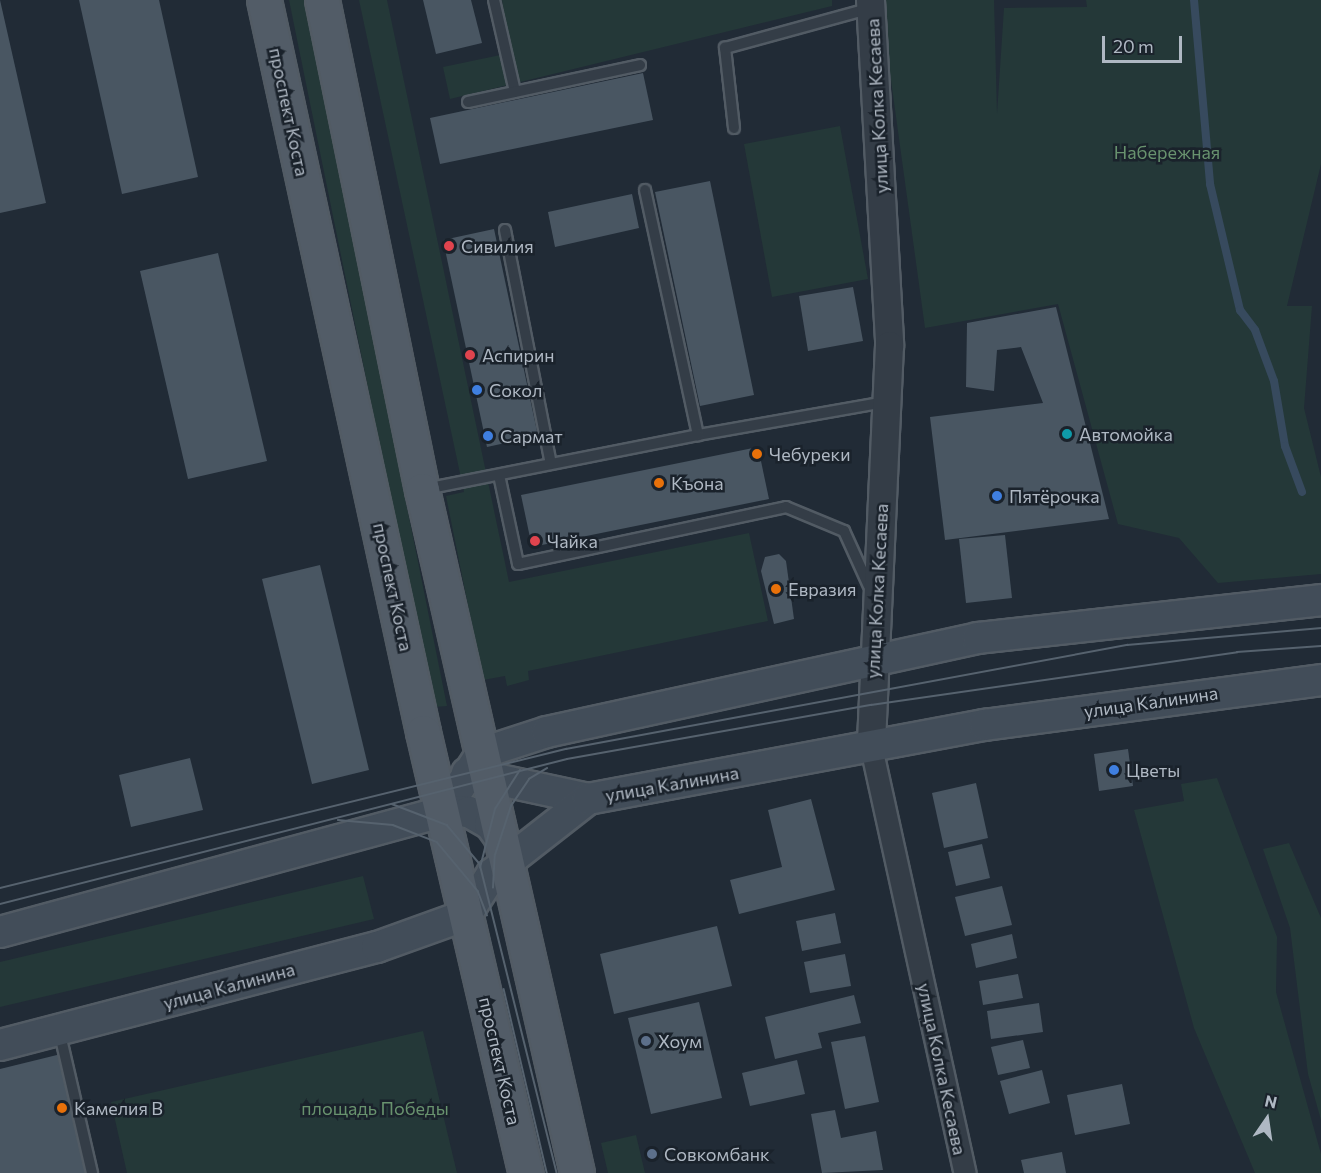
<!DOCTYPE html>
<html>
<head>
<meta charset="utf-8">
<style>
	body { margin:0 }
	#map { position:relative; width:1321px; height:1173px; overflow:hidden; background:#212b36; font-family:Commissioner,sans-serif }
	div>[style] { position:absolute }
	.green>* { inset:0; background:#243838 }
	.stream>* { height:8px; margin:-4px; padding:0 4px; transform-origin:4px; border-radius:4px; background:#374a5e }
	.building>* { inset:0; background:#495662 }
	.roads { filter:drop-shadow(2px 0 #525b64) drop-shadow(-2px 0 #525b64) drop-shadow(0 2px #525b64) drop-shadow(0 -2px #525b64) }
	.service>* { height:10px; margin:-5px; padding:0 5px; transform-origin:5px; border-radius:5px; background:#343d47 }
	.minor>* { height:21px; margin:-10.5px; padding:0 10.5px; transform-origin:10.5px; border-radius:10.5px; background:#343d47 }
	.tertiary>* { height:27px; margin:-13.5px; padding:0 13.5px; transform-origin:13.5px; border-radius:13.5px; background:#343d47 }
	.secondary>* { height:30px; margin:-15px; padding:0 15px; transform-origin:15px; border-radius:15px; background:#424d59 }
	.primary>* { height:33px; margin:-16.5px; padding:0 16.5px; transform-origin:16.5px; border-radius:16.5px; background:#525c67 }
	.tram>* { height:1.5px; margin:-0.75px; padding:0 0.75px; transform-origin:0.75px; border-radius:0.75px; background:#56626e }
	.dots>* { width:16px; height:16px; translate:-50% -50%; box-sizing:border-box; border:3px solid #1a222b; border-radius:50% }
	span { translate:-50% -50%; white-space:nowrap; text-align:center; line-height:1.15; -webkit-text-stroke:5px #1a222b; paint-order:stroke }
	.street-label { font-size:18px; color:#afb8c3 }
	.park-label { font-size:18px; color:#68926e }
	.poi-label { font-size:18px; color:#afb8c3 }
	.left { translate:0 -50%; text-align:left }
	.north { position:absolute; left:1237px; top:1089px; width:60px; height:60px; -webkit-text-stroke:4px #1a222b; paint-order:stroke; rotate:13deg; font-size:16px; font-weight:700; line-height:24px; text-align:center; color:#afb8c3 }
	.north::after { content:''; display:block; margin:auto; width:21px; height:27px; background:#afb8c3; clip-path:polygon(50% 0,100% 100%,50% 72%,0 100%) }
	.scale { position:absolute; left:1102px; top:36px; width:80px; height:27px; box-sizing:border-box; border:3px solid #afb8c3; border-top:0; padding-left:8px; font-size:18px; line-height:21px; white-space:nowrap; color:#afb8c3; -webkit-text-stroke:4px #1a222b; paint-order:stroke }
</style>
</head>
<body>
<div id="map">
	<div class="green">
		<i style="clip-path:polygon(289px 0,305px 0,447px 706px,433px 707px)"></i>
		<i style="clip-path:polygon(359px 0,387px 0,509px 582px,749px 533px,768px 621px,528px 671px,529px 680px,507px 686px,505px 676px,483px 680px,446px 496px,464px 492px)"></i>
		<i style="clip-path:polygon(502px 0,832px 0,832px 6px,450px 99px,443px 67px,510px 53px)"></i>
		<i style="clip-path:polygon(880px 0,994px 0,997px 114px,1004px 8px,1087px 7px,1086px 0,1321px 0,1321px 164px,1287px 306px,1312px 306px,1304px 408px,1321px 477px,1321px 574px,1218px 583px,1179px 538px,1118px 524px,1058px 304px,925px 328px)"></i>
		<i style="clip-path:polygon(840px 126px,868px 279px,772px 297px,744px 144px)"></i>
		<i style="clip-path:polygon(1217px 778px,1277px 937px,1276px 992px,1321px 1154px,1321px 1173px,1255px 1173px,1194px 1028px,1134px 810px,1184px 801px,1181px 784px)"></i>
		<i style="clip-path:polygon(1289px 843px,1321px 918px,1321px 1120px,1308px 1074px,1290px 928px,1263px 849px)"></i>
		<i style="clip-path:polygon(363px 876px,374px 919px,0 1007px,0 962px)"></i>
		<i style="clip-path:polygon(423px 1031px,457px 1173px,127px 1173px,111px 1102px)"></i>
		<i style="clip-path:polygon(636px 1135px,645px 1173px,608px 1173px,601px 1143px)"></i>
	</div>
	<div class="stream">
		<i style="left:1194px;top:0;width:185px;rotate:85deg"></i>
		<i style="left:1210px;top:184px;width:130px;rotate:76.6deg"></i>
		<i style="left:1240px;top:310px;width:25px;rotate:53deg"></i>
		<i style="left:1255px;top:330px;width:54px;rotate:69.6deg"></i>
		<i style="left:1274px;top:381px;width:66px;rotate:80.4deg"></i>
		<i style="left:1285px;top:446px;width:49px;rotate:69.7deg"></i>
	</div>
	<div class="building">
		<i style="clip-path:polygon(0 0,46px 203px,0 213px)"></i>
		<i style="clip-path:polygon(79px 0,159px 0,198px 177px,122px 194px)"></i>
		<i style="clip-path:polygon(423px 0,471px 0,482px 43px,436px 54px)"></i>
		<i style="clip-path:polygon(643px 73px,653px 120px,440px 164px,430px 118px)"></i>
		<i style="clip-path:polygon(710px 181px,754px 395px,700px 406px,655px 192px)"></i>
		<i style="clip-path:polygon(632px 194px,639px 228px,555px 247px,548px 212px)"></i>
		<i style="clip-path:polygon(494px 229px,538px 436px,487px 447px,443px 240px)"></i>
		<i style="clip-path:polygon(218px 253px,267px 461px,188px 479px,140px 271px)"></i>
		<i style="clip-path:polygon(853px 287px,863px 341px,808px 351px,799px 296px)"></i>
		<i style="clip-path:polygon(1056px 307px,1109px 519px,945px 540px,930px 417px,1043px 403px,1021px 347px,997px 350px,994px 391px,966px 387px,967px 323px)"></i>
		<i style="clip-path:polygon(758px 447px,769px 499px,532px 547px,521px 495px)"></i>
		<i style="clip-path:polygon(1005px 535px,1012px 598px,966px 603px,959px 539px)"></i>
		<i style="clip-path:polygon(779px 554px,786px 561px,794px 619px,774px 624px,761px 571px,765px 557px)"></i>
		<i style="clip-path:polygon(320px 565px,369px 770px,312px 784px,262px 579px)"></i>
		<i style="clip-path:polygon(1128px 749px,1133px 786px,1099px 791px,1094px 754px)"></i>
		<i style="clip-path:polygon(190px 758px,203px 810px,131px 827px,119px 775px)"></i>
		<i style="clip-path:polygon(976px 783px,988px 838px,944px 848px,932px 793px)"></i>
		<i style="clip-path:polygon(811px 799px,835px 890px,739px 914px,730px 880px,782px 867px,768px 810px)"></i>
		<i style="clip-path:polygon(982px 844px,990px 878px,956px 886px,948px 852px)"></i>
		<i style="clip-path:polygon(1002px 886px,1012px 925px,965px 936px,955px 897px)"></i>
		<i style="clip-path:polygon(835px 913px,841px 943px,802px 951px,796px 921px)"></i>
		<i style="clip-path:polygon(717px 926px,732px 986px,614px 1014px,600px 954px)"></i>
		<i style="clip-path:polygon(1012px 934px,1017px 958px,976px 968px,971px 944px)"></i>
		<i style="clip-path:polygon(845px 954px,851px 986px,810px 993px,804px 962px)"></i>
		<i style="clip-path:polygon(1018px 974px,1023px 998px,983px 1005px,979px 981px)"></i>
		<i style="clip-path:polygon(854px 995px,861px 1023px,818px 1033px,822px 1048px,775px 1059px,765px 1017px)"></i>
		<i style="clip-path:polygon(699px 1002px,722px 1098px,651px 1114px,628px 1018px)"></i>
		<i style="clip-path:polygon(1039px 1003px,1043px 1032px,991px 1039px,987px 1011px)"></i>
		<i style="clip-path:polygon(865px 1036px,879px 1102px,845px 1109px,831px 1042px)"></i>
		<i style="clip-path:polygon(1023px 1040px,1030px 1068px,998px 1075px,991px 1047px)"></i>
		<i style="clip-path:polygon(61px 1054px,89px 1173px,0 1173px,0 1069px)"></i>
		<i style="clip-path:polygon(797px 1060px,805px 1094px,750px 1106px,742px 1073px)"></i>
		<i style="clip-path:polygon(1042px 1070px,1050px 1103px,1009px 1114px,1000px 1081px)"></i>
		<i style="clip-path:polygon(1122px 1084px,1130px 1124px,1075px 1135px,1067px 1095px)"></i>
		<i style="clip-path:polygon(835px 1110px,841px 1138px,876px 1131px,883px 1170px,822px 1173px,811px 1114px)"></i>
		<i style="clip-path:polygon(1062px 1152px,1066px 1173px,1024px 1173px,1021px 1160px)"></i>
	</div>
	<div class="roads">
		<div class="service">
			<i style="left:494px;top:0;width:94px;rotate:77.1deg"></i>
			<i style="left:468px;top:102px;width:176px;rotate:-12.1deg"></i>
			<i style="left:734px;top:128px;width:81px;rotate:-96.4deg"></i>
			<i style="left:725px;top:48px;width:151px;rotate:-15.3deg"></i>
			<i style="left:645px;top:190px;width:251px;rotate:77.8deg"></i>
			<i style="left:698px;top:435px;width:190px;rotate:-10deg"></i>
			<i style="left:505px;top:230px;width:238px;rotate:78.9deg"></i>
			<i style="left:499px;top:475px;width:91px;rotate:77.9deg"></i>
			<i style="left:518px;top:564px;width:274px;rotate:-12deg"></i>
			<i style="left:786px;top:507px;width:63px;rotate:22.5deg"></i>
			<i style="left:844px;top:531px;width:60px;rotate:65.6deg"></i>
			<i style="left:425px;top:489px;width:278px;rotate:-11.2deg"></i>
			<i style="left:59px;top:1030px;width:147px;rotate:77deg"></i>
		</div>
		<div class="minor">
			<i style="left:871px;top:747px;width:436px;rotate:77.6deg"></i>
		</div>
		<div class="tertiary">
			<i style="left:870px;top:0;width:346px;rotate:86.8deg"></i>
			<i style="left:889px;top:345px;width:402px;rotate:92.6deg"></i>
		</div>
		<div class="secondary">
			<i style="left:467px;top:773px;width:124px;rotate:12.1deg"></i>
			<i style="left:444px;top:811px;width:69px;rotate:-56.8deg"></i>
			<i style="left:482px;top:753px;width:68px;rotate:-17.9deg"></i>
			<i style="left:547px;top:732px;width:441px;rotate:-12.3deg"></i>
			<i style="left:978px;top:638px;width:345px;rotate:-6.3deg"></i>
			<i style="left:0;top:932px;width:460px;rotate:-15.2deg"></i>
			<i style="left:444px;top:811px;width:25px;rotate:2deg"></i>
			<i style="left:469px;top:812px;width:24px;rotate:30deg"></i>
			<i style="left:490px;top:824px;width:17px;rotate:54deg"></i>
			<i style="left:0;top:1045px;width:390px;rotate:-14.6deg"></i>
			<i style="left:377px;top:947px;width:95px;rotate:-19.8deg"></i>
			<i style="left:466px;top:915px;width:49px;rotate:-57.6deg"></i>
			<i style="left:492px;top:874px;width:122px;rotate:-38deg"></i>
			<i style="left:588px;top:799px;width:404px;rotate:-10.6deg"></i>
			<i style="left:985px;top:725px;width:339px;rotate:-7.6deg"></i>
		</div>
		<div class="primary">
			<i style="left:264px;top:0;width:749px;rotate:77.74deg"></i>
			<i style="left:423px;top:732px;width:453px;rotate:76.9deg"></i>
			<i style="left:322px;top:0;width:500px;rotate:78.47deg"></i>
			<i style="left:422px;top:490px;width:700px;rotate:77.21deg"></i>
		</div>
	</div>
	<div class="tram">
		<i style="left:392px;top:804px;width:59px;rotate:20.9deg"></i>
		<i style="left:447px;top:825px;width:51px;rotate:49.8deg"></i>
		<i style="left:480px;top:864px;width:318px;rotate:76deg"></i>
		<i style="left:338px;top:820px;width:55px;rotate:5.2deg"></i>
		<i style="left:393px;top:825px;width:47px;rotate:21.1deg"></i>
		<i style="left:437px;top:842px;width:64px;rotate:50.1deg"></i>
		<i style="left:478px;top:891px;width:26px;rotate:69deg"></i>
		<i style="left:480px;top:868px;width:61px;rotate:-75.7deg"></i>
		<i style="left:495px;top:809px;width:46px;rotate:-57.3deg"></i>
		<i style="left:0;top:888px;width:583px;rotate:-13.8deg"></i>
		<i style="left:566px;top:749px;width:571px;rotate:-10.5deg"></i>
		<i style="left:1127px;top:645px;width:195px;rotate:-5deg"></i>
		<i style="left:493px;top:888px;width:33px;rotate:-87deg"></i>
		<i style="left:495px;top:855px;width:52px;rotate:-71.9deg"></i>
		<i style="left:511px;top:806px;width:32px;rotate:-56deg"></i>
		<i style="left:529px;top:779px;width:21px;rotate:-31deg"></i>
		<i style="left:0;top:904px;width:585px;rotate:-14.34deg"></i>
		<i style="left:567px;top:759px;width:309px;rotate:-10.1deg"></i>
		<i style="left:871px;top:705px;width:370px;rotate:-8.2deg"></i>
		<i style="left:1237px;top:652px;width:84px;rotate:-4.1deg"></i>
		<i style="left:504px;top:989px;width:189px;rotate:76.8deg"></i>
	</div>
	<div class="dots">
		<i style="left:449px;top:246px;background:#e0444e"></i>
		<i style="left:470px;top:355px;background:#e0444e"></i>
		<i style="left:477px;top:390px;background:#3f7fe0"></i>
		<i style="left:1067px;top:434px;background:#0f9aa8"></i>
		<i style="left:488px;top:436px;background:#3f7fe0"></i>
		<i style="left:757px;top:454px;background:#e8710a"></i>
		<i style="left:659px;top:483px;background:#e8710a"></i>
		<i style="left:997px;top:496px;background:#3f7fe0"></i>
		<i style="left:535px;top:541px;background:#e0444e"></i>
		<i style="left:776px;top:589px;background:#e8710a"></i>
		<i style="left:1114px;top:770px;background:#3f7fe0"></i>
		<i style="left:646px;top:1041px;background:#5c6f8a"></i>
		<i style="left:62px;top:1108px;background:#e8710a"></i>
		<i style="left:652px;top:1154px;background:#5c6f8a"></i>
	</div>
	<div class="street-label">
		<span style="left:877px;top:106px;rotate:-93deg">улица Колка Кесаева</span>
		<span style="left:289px;top:112px;rotate:78deg">проспект Коста</span>
		<span style="left:393px;top:587px;rotate:78deg">проспект Коста</span>
		<span style="left:877px;top:591px;rotate:-87deg">улица Колка Кесаева</span>
		<span style="left:1151px;top:702px;rotate:-8deg">улица Калинина</span>
		<span style="left:672px;top:784px;rotate:-10deg">улица Калинина</span>
		<span style="left:229px;top:986px;rotate:-15deg">улица Калинина</span>
		<span style="left:500px;top:1061px;rotate:77deg">проспект Коста</span>
		<span style="left:942px;top:1069px;rotate:78deg">улица Колка Кесаева</span>
	</div>
	<div class="park-label">
		<span style="left:1167px;top:152px">Набережная</span>
		<span style="left:375px;top:1108px">площадь Победы</span>
	</div>
	<div class="poi-label">
		<span class="left" style="left:461px;top:246px">Сивилия</span>
		<span class="left" style="left:482px;top:355px">Аспирин</span>
		<span class="left" style="left:489px;top:390px">Сокол</span>
		<span class="left" style="left:1079px;top:434px">Автомойка</span>
		<span class="left" style="left:500px;top:436px">Сармат</span>
		<span class="left" style="left:769px;top:454px">Чебуреки</span>
		<span class="left" style="left:671px;top:483px">Къона</span>
		<span class="left" style="left:1009px;top:496px">Пятёрочка</span>
		<span class="left" style="left:547px;top:541px">Чайка</span>
		<span class="left" style="left:788px;top:589px">Евразия</span>
		<span class="left" style="left:1126px;top:770px">Цветы</span>
		<span class="left" style="left:658px;top:1041px">Хоум</span>
		<span class="left" style="left:74px;top:1108px">Камелия В</span>
		<span class="left" style="left:664px;top:1154px">Совкомбанк</span>
	</div>
	<div class="north">N</div>
	<div class="scale">20 m</div>
</div>
</body>
</html>
